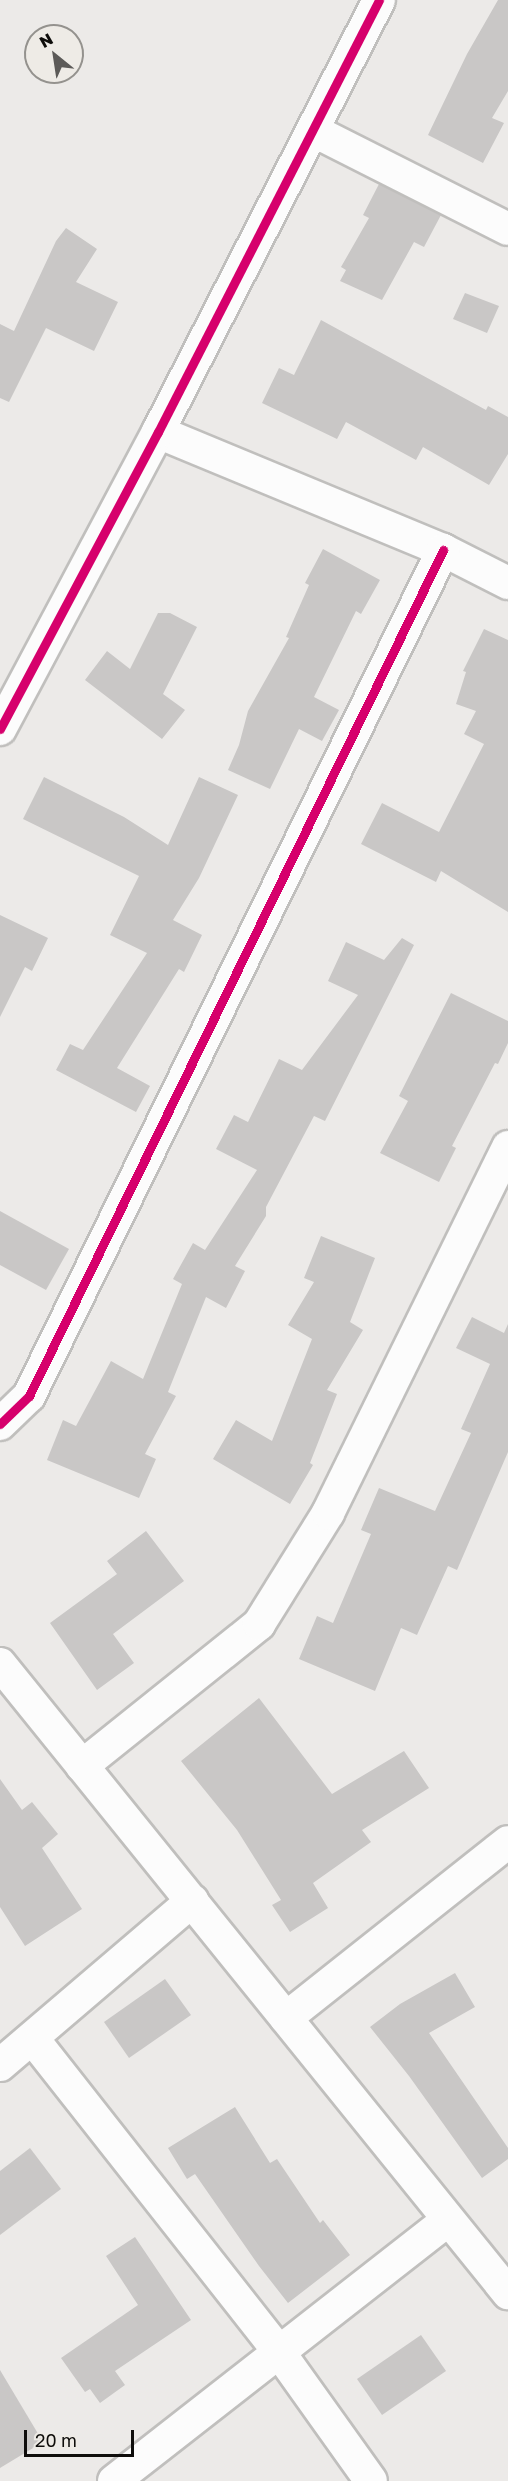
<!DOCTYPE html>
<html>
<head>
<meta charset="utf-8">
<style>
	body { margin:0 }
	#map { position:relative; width:508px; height:2481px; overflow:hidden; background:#eceae8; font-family:"Golos Text",sans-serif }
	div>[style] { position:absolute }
	.building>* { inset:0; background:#c9c7c6 }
	.roads { filter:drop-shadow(2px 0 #c0bfbd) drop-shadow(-2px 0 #c0bfbd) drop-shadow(0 2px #c0bfbd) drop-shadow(0 -2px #c0bfbd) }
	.street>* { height:32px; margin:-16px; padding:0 16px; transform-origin:16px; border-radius:16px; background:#fcfcfc }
	.cycleway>* { height:9px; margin:-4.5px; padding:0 4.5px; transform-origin:4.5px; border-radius:4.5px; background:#d6006c }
	span { translate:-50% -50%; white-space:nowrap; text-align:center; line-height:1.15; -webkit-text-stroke:6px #eeebe6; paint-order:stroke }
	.north { position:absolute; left:24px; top:24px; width:60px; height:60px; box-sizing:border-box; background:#eeebe6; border:2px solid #94928e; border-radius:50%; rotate:330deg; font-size:16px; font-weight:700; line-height:24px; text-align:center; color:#0e0d0b }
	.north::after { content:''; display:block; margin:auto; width:21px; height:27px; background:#5c5a58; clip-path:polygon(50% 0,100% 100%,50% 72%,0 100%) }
	.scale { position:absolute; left:24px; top:2430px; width:110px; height:27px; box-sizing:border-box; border:3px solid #0e0d0b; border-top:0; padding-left:8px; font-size:18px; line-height:21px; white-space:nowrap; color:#0e0d0b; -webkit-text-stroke:4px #eeebe6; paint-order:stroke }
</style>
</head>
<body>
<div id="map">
	<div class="building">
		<i style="clip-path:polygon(498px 0,508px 0,508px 91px,492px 118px,504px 123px,483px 163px,428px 135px,467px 54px)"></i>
		<i style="clip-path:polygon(379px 184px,441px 215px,424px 247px,414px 242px,382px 300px,340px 281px,346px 270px,341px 267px,369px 218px,363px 215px)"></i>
		<i style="clip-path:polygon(66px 228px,97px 249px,76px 282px,118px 302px,94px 351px,46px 328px,9px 402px,0 398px,0 324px,14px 331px,56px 241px)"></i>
		<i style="clip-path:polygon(465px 293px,499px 306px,487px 333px,453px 319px)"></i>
		<i style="clip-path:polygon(321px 320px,486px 410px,488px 406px,508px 417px,508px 454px,489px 485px,423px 447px,416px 460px,346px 422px,337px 439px,262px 403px,279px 368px,294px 375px)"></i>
		<i style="clip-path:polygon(323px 549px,380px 580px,361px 614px,356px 611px,314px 697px,339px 710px,322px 741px,299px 729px,270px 789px,228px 770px,239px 745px,248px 711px,289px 638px,286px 637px,309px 585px,305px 583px)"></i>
		<i style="clip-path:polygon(158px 613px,170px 613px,197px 627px,163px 694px,185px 710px,162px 739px,85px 680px,107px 651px,130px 669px)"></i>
		<i style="clip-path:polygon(484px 629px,508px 640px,508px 912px,441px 871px,436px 882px,361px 844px,382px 803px,439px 832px,484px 744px,464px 734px,476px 711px,456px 704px,466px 672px,463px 671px)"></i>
		<i style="clip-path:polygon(44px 777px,124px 817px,168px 845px,199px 777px,238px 795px,199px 878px,173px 920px,202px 935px,184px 972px,179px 969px,117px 1068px,150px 1086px,136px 1112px,56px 1070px,70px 1044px,83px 1050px,147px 953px,110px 935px,139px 876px,23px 819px)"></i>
		<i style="clip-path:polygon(0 915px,48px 938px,32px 971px,25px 967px,0 1017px)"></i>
		<i style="clip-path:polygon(402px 938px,414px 945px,325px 1121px,314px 1116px,266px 1207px,266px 1216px,235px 1266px,245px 1271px,226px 1308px,206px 1297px,168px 1392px,176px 1396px,145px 1454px,156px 1459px,139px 1498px,47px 1460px,63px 1420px,76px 1426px,111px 1361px,143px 1379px,182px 1284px,173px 1279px,193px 1243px,205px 1250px,257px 1170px,216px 1149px,234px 1115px,248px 1122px,279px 1059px,302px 1070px,358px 995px,328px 981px,346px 942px,384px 960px)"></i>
		<i style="clip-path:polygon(451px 993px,508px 1021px,508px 1043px,498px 1064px,495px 1063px,452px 1146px,456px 1148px,439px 1182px,380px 1153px,408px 1101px,399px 1096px)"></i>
		<i style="clip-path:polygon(0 1211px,69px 1249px,46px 1290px,0 1265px)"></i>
		<i style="clip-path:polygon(321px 1236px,375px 1258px,350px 1322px,363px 1330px,327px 1390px,337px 1394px,310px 1463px,313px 1465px,290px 1504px,213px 1459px,236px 1420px,272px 1441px,312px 1339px,288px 1325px,314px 1282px,304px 1278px)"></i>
		<i style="clip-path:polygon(472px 1317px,504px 1333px,508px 1324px,508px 1452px,457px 1570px,448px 1566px,417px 1635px,401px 1628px,375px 1691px,299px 1659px,317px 1616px,333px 1623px,371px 1534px,361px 1530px,379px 1488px,435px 1511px,471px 1433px,461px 1429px,490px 1364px,456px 1348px)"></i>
		<i style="clip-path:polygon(146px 1531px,184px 1581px,113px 1634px,134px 1663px,97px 1690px,50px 1623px,117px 1574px,107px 1561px)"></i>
		<i style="clip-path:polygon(259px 1698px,332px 1794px,404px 1751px,429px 1788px,362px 1830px,371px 1842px,313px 1883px,328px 1908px,290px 1932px,272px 1905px,281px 1900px,237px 1830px,181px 1761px)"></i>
		<i style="clip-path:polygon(0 1779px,22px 1810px,32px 1802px,58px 1834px,42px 1848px,82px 1909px,25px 1946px,0 1907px)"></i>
		<i style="clip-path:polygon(455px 1973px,475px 2007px,429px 2033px,508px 2148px,508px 2159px,482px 2178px,409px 2076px,370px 2027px,400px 2004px)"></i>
		<i style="clip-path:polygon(165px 1979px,191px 2015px,129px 2058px,104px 2022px)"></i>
		<i style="clip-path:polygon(235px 2107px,270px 2163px,277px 2159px,320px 2223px,323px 2220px,350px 2255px,288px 2303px,259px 2266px,195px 2174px,187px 2179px,168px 2148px)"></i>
		<i style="clip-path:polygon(30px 2148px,61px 2189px,0 2235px,0 2171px)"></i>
		<i style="clip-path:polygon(135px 2237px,191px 2320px,115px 2371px,125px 2385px,100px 2403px,90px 2389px,85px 2392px,61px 2358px,138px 2305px,106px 2256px)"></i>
		<i style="clip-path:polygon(421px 2335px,446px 2371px,382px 2415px,357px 2379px)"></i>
		<i style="clip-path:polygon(0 2370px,43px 2442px,0 2468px)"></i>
	</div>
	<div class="roads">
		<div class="street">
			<i style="left:314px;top:131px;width:217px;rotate:26.8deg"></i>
			<i style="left:158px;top:432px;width:308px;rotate:22.5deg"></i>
			<i style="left:443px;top:550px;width:73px;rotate:26.9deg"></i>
			<i style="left:0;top:729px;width:336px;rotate:-62deg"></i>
			<i style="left:158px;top:432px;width:485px;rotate:-62.9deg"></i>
			<i style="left:0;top:1424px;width:40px;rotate:-44deg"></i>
			<i style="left:29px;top:1396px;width:942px;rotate:-63.92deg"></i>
			<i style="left:0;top:1664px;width:809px;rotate:51.07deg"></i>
			<i style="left:82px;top:1766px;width:227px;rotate:-38.7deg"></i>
			<i style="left:259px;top:1624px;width:131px;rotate:-58.1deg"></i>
			<i style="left:328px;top:1513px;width:408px;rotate:-63.8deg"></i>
			<i style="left:286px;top:2018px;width:283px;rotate:-38.4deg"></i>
			<i style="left:33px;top:2039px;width:398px;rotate:51.8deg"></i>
			<i style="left:279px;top:2352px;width:158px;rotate:54.5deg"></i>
			<i style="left:0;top:2065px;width:253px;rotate:-40.5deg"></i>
			<i style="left:114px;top:2481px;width:424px;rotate:-38deg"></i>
		</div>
	</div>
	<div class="cycleway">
		<i style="left:0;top:729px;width:336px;rotate:-62deg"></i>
		<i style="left:158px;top:432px;width:485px;rotate:-62.9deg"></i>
		<i style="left:0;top:1424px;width:40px;rotate:-44deg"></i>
		<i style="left:29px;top:1396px;width:942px;rotate:-63.92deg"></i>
	</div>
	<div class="north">N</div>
	<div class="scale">20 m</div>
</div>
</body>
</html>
